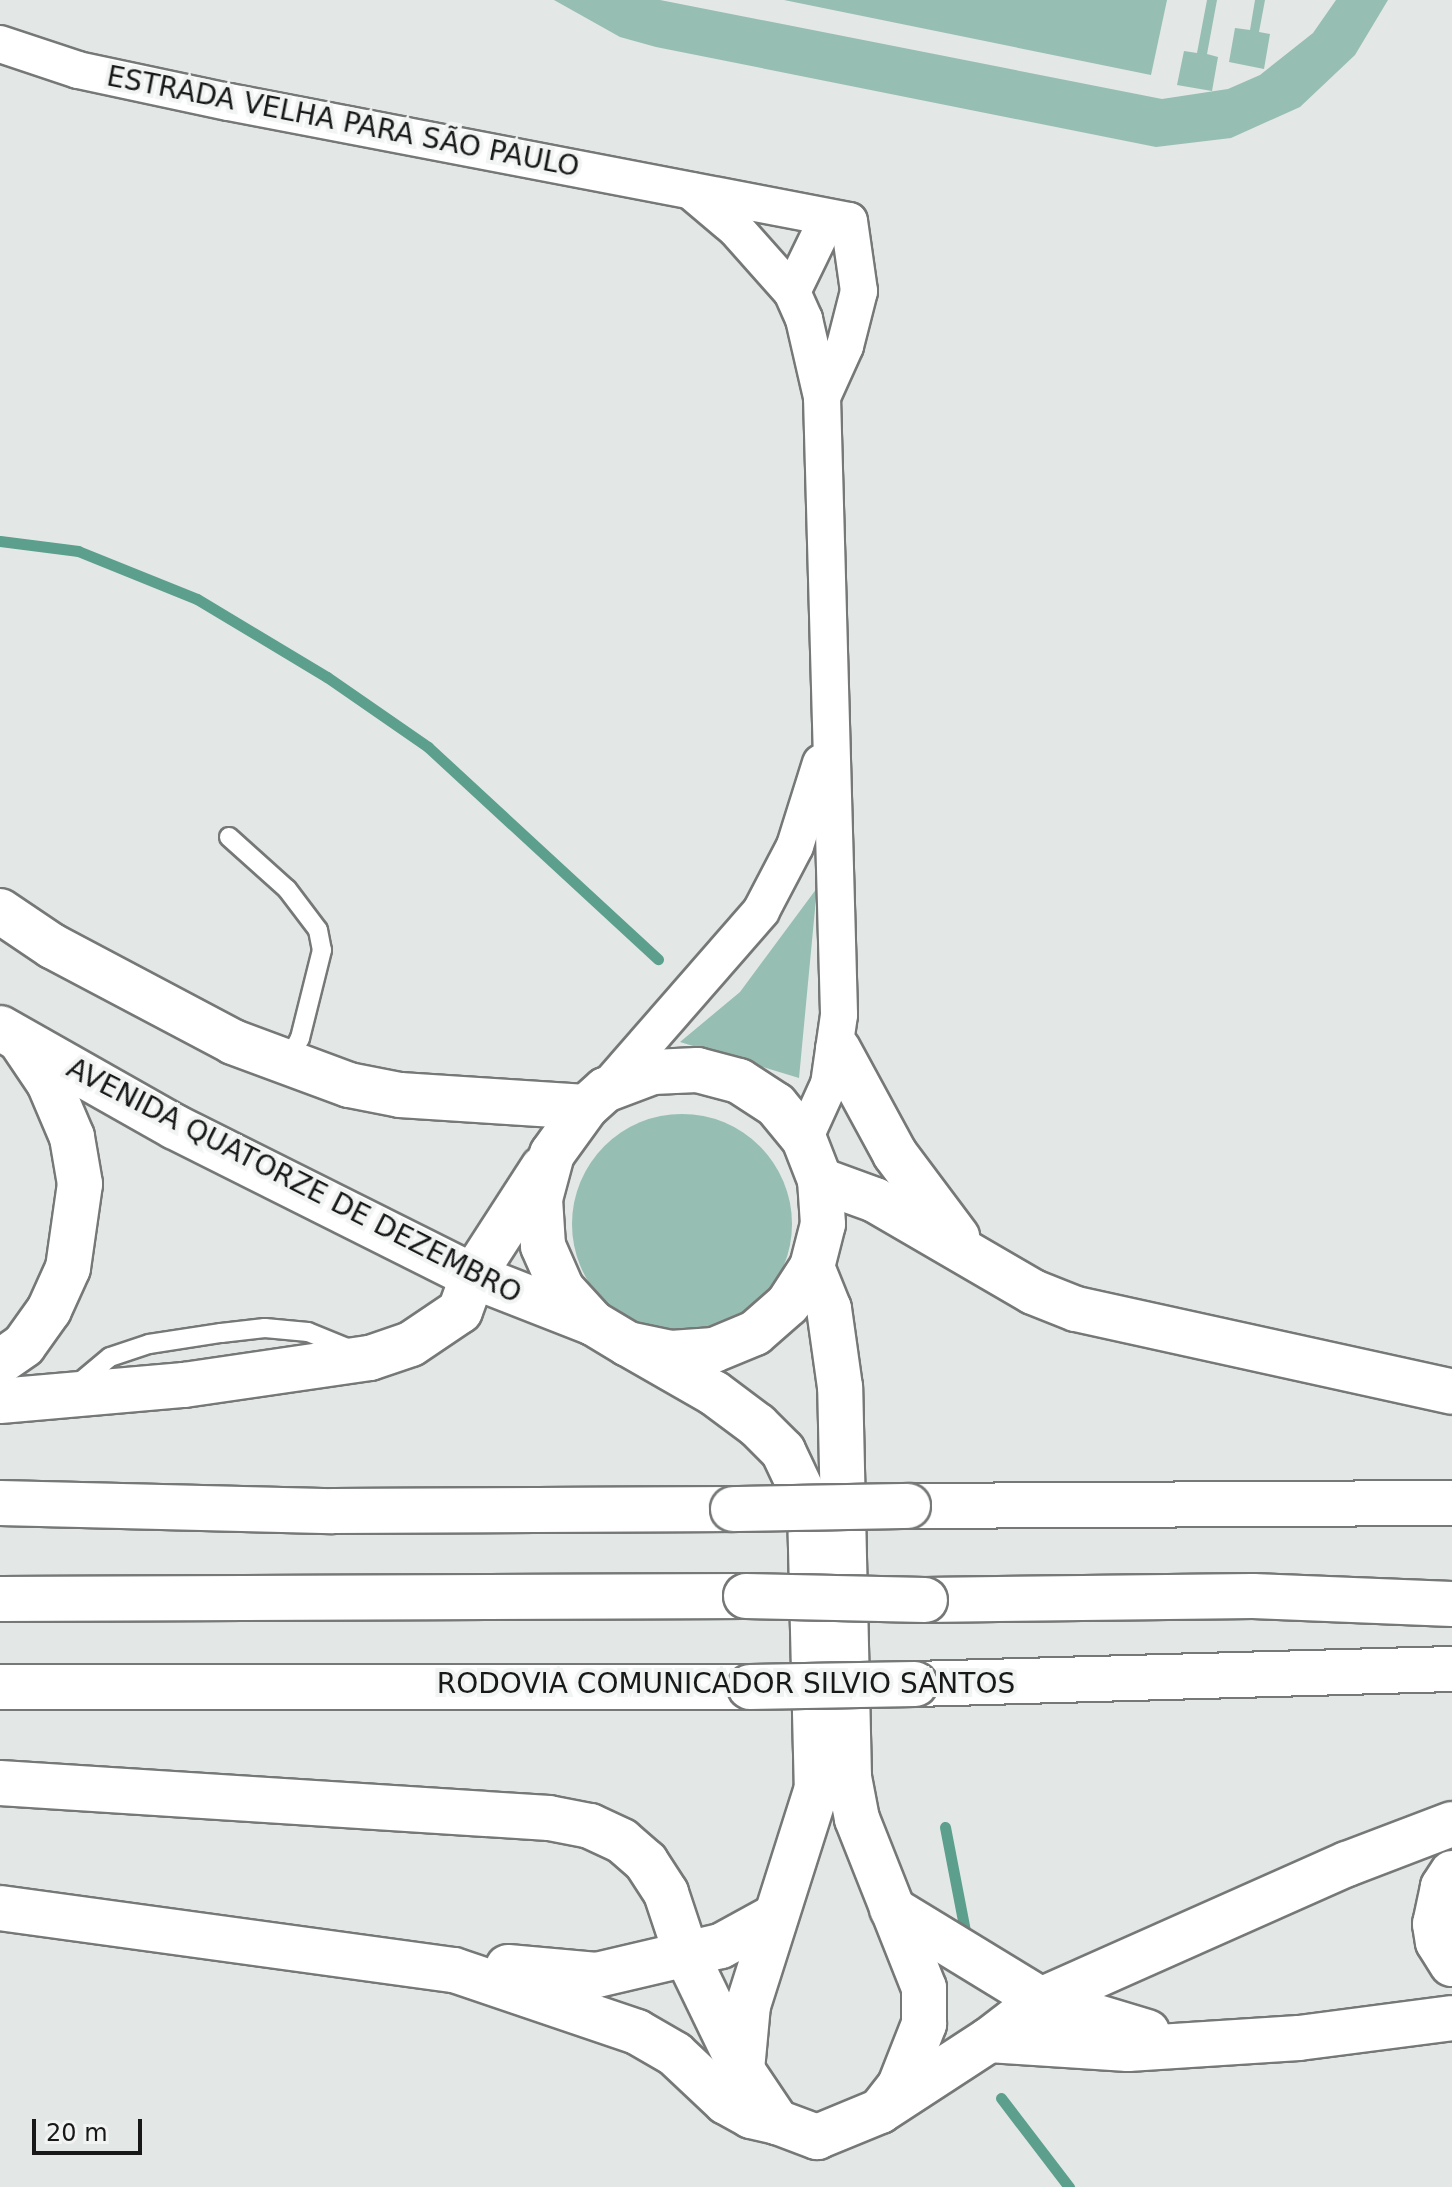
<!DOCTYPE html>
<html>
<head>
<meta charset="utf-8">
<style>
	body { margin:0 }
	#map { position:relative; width:1452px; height:2187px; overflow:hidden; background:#e3e7e6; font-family:"DejaVu Sans",sans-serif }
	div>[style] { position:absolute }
	.green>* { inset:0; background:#97beb2 }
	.round { border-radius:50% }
	.stream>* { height:11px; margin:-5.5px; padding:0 5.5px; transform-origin:5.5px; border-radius:5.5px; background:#5b9f8c }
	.roads { filter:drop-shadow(2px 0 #757877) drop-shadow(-2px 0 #757877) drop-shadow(0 2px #757877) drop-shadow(0 -2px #757877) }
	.service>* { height:18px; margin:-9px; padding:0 9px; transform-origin:9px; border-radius:9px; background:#fff }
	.minor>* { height:36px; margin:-18px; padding:0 18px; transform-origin:18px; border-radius:18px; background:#fff }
	.secondary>* { height:44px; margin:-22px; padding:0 22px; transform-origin:22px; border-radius:22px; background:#fff }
	.primary>* { height:44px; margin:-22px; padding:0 22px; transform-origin:22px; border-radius:22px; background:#fff }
	.trunk>* { height:44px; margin:-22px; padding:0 22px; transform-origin:22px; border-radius:22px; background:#fff }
	.motorway>* { height:44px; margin:-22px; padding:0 22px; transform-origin:22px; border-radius:22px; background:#fff }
	.bridges { filter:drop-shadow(2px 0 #757877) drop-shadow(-2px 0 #757877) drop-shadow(0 2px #757877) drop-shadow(0 -2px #757877) }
	.trunk-bridge>* { height:44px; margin:-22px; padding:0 22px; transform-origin:22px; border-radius:22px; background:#fff }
	.motorway-bridge>* { height:44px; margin:-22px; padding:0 22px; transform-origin:22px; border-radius:22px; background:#fff }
	span { translate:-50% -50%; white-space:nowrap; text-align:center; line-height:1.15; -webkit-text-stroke:8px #f1f4f3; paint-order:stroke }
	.street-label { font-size:28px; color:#171817 }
	.scale { position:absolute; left:32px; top:2119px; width:110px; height:36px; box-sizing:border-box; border:4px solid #171817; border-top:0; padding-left:10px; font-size:24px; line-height:28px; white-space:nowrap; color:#171817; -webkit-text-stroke:6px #f1f4f3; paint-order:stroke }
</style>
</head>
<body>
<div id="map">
	<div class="green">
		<i style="clip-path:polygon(554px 0,660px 0,1162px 99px,1228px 89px,1260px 75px,1313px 33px,1336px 0,1388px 0,1355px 55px,1300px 107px,1231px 138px,1156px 147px,656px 47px,620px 37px)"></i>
		<i style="clip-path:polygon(784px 0,1167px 0,1151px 75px)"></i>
		<i style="clip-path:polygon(1207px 0,1217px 0,1207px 54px,1218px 57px,1212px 91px,1177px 85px,1184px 51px,1197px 53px)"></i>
		<i style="clip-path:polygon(1255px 0,1265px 0,1259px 32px,1270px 34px,1264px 69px,1229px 62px,1235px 28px,1250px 30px)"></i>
		<i style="clip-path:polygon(817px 888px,799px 1078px,680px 1042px,740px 992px)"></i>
		<i class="round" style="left:572px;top:1114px;width:220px;height:220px"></i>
	</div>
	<div class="stream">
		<i style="left:0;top:541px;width:79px;rotate:7.3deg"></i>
		<i style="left:78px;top:551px;width:128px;rotate:22deg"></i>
		<i style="left:197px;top:599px;width:152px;rotate:31deg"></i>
		<i style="left:327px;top:677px;width:123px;rotate:34.7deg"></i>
		<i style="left:428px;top:747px;width:313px;rotate:42.7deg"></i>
		<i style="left:945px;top:1827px;width:116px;rotate:79.1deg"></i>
		<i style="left:1001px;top:2098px;width:112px;rotate:52.6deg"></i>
	</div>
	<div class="roads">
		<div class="service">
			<i style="left:229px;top:837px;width:78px;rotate:41.9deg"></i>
			<i style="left:287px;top:889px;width:51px;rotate:52.9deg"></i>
			<i style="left:318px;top:930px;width:20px;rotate:79deg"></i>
			<i style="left:322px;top:950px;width:91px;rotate:104deg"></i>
			<i style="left:300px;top:1038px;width:30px;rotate:118deg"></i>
			<i style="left:73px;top:1388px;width:48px;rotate:-40deg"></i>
			<i style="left:110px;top:1357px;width:41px;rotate:-18.4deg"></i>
			<i style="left:149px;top:1344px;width:73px;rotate:-8.7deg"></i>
			<i style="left:221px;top:1333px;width:44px;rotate:-6.5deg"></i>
			<i style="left:265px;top:1328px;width:43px;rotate:5.3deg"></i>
			<i style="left:308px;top:1332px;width:53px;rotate:22.2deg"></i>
		</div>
		<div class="minor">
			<i style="left:0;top:44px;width:82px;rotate:18.4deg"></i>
			<i style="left:78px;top:70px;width:154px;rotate:12deg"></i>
			<i style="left:229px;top:102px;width:631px;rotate:10.86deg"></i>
			<i style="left:849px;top:221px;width:71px;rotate:81.9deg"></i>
			<i style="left:859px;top:291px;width:57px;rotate:104.3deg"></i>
			<i style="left:845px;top:346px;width:56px;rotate:114.3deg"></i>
			<i style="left:691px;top:191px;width:59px;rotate:40.2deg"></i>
			<i style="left:736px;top:229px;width:84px;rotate:48.4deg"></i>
			<i style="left:792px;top:292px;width:30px;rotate:66deg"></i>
			<i style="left:804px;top:319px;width:80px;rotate:77deg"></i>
			<i style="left:822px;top:397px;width:618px;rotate:88.42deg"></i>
			<i style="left:839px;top:1015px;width:70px;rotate:98.2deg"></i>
			<i style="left:829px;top:1084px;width:60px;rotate:114.4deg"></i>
			<i style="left:792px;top:292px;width:82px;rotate:-64.1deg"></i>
			<i style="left:605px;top:1090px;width:237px;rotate:-48.9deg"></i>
			<i style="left:761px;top:911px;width:73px;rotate:-62.4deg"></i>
			<i style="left:795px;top:846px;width:87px;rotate:-72.6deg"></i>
		</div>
		<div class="secondary">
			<i style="left:892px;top:1909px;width:175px;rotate:31.4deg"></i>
			<i style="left:1041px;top:2000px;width:111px;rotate:16.8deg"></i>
			<i style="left:989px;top:2040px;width:139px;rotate:3.7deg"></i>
			<i style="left:1128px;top:2049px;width:171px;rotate:-3.7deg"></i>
			<i style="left:1299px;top:2038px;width:154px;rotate:-7.4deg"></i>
		</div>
		<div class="primary">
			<i style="left:0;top:911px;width:63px;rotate:33.9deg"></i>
			<i style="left:52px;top:946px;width:205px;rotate:27.9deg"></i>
			<i style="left:233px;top:1042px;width:124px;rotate:20.3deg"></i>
			<i style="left:349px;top:1085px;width:52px;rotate:11.1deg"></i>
			<i style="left:400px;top:1095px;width:186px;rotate:3.7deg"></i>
			<i style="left:0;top:1028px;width:201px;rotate:29.5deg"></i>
			<i style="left:175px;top:1127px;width:333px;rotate:26.6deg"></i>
			<i style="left:473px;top:1276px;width:129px;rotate:21.4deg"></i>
		</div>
		<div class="trunk">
			<i style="left:838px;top:1049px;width:119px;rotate:61.5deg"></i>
			<i style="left:895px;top:1154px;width:104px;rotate:53.2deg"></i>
			<i style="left:820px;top:1180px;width:59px;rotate:20deg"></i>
			<i style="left:875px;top:1200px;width:183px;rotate:30.2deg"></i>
			<i style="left:1033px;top:1292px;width:46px;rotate:21.6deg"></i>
			<i style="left:1076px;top:1309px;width:385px;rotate:12.4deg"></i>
			<i style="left:628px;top:1344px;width:44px;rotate:11.8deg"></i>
			<i style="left:671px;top:1353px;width:43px;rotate:-4deg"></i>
			<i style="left:714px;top:1350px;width:44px;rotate:-22.5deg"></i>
			<i style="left:755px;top:1333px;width:44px;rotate:-41.3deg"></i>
			<i style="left:788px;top:1304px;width:44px;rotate:-57deg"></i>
			<i style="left:812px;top:1267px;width:44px;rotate:-75.7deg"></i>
			<i style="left:823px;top:1224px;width:44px;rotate:-93.9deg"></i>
			<i style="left:820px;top:1180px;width:44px;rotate:-111.3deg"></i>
			<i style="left:804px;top:1139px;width:44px;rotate:-129.5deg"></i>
			<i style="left:776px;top:1105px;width:44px;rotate:-147deg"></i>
			<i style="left:739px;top:1081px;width:43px;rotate:-165.3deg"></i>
			<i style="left:697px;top:1070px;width:44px;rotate:177.4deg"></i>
			<i style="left:653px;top:1072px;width:51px;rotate:159.4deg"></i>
			<i style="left:605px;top:1090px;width:25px;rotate:138deg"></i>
			<i style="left:586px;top:1107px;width:58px;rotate:125.9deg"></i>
			<i style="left:552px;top:1154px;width:47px;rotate:104.9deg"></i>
			<i style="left:540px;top:1199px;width:47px;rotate:86.3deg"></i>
			<i style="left:543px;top:1246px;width:47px;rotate:66.2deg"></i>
			<i style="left:562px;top:1289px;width:46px;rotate:47.6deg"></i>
			<i style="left:593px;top:1323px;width:41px;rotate:31deg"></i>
			<i style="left:628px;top:1344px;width:99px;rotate:29.7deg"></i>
			<i style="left:714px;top:1393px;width:54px;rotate:36.7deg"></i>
			<i style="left:757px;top:1425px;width:37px;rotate:45deg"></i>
			<i style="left:783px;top:1451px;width:63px;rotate:64.7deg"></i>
			<i style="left:810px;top:1508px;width:280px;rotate:88.6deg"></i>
			<i style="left:817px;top:1788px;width:228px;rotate:107.6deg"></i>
			<i style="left:748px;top:2005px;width:65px;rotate:95.3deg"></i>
			<i style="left:742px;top:2070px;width:63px;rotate:56.1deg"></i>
			<i style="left:777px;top:2122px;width:43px;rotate:20.6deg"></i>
			<i style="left:817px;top:2137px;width:68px;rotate:-22.4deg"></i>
			<i style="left:880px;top:2111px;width:33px;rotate:-52deg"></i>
			<i style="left:900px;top:2085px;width:66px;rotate:-68.5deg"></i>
			<i style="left:924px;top:2024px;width:36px;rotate:-90deg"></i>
			<i style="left:924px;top:1988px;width:182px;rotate:-111.6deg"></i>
			<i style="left:857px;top:1819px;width:43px;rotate:-100.8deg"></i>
			<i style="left:849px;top:1777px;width:390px;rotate:-91.3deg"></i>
			<i style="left:840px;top:1387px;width:79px;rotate:-98deg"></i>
			<i style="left:829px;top:1309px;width:45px;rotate:-112deg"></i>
			<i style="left:0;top:1362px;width:29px;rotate:-35deg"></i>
			<i style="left:24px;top:1345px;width:43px;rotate:-54.5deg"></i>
			<i style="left:49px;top:1310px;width:46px;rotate:-65.7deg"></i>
			<i style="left:68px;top:1268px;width:85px;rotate:-81.9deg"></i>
			<i style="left:80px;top:1184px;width:48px;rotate:-99.7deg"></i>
			<i style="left:72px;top:1137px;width:59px;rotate:-113.1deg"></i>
			<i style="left:49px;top:1083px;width:48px;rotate:-124deg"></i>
			<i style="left:0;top:1401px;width:185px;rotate:-5deg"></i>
			<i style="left:184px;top:1385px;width:188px;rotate:-8.3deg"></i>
			<i style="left:370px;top:1358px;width:43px;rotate:-18.9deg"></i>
			<i style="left:411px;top:1344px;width:59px;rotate:-34deg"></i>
			<i style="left:460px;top:1311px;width:37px;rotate:-70deg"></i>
			<i style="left:473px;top:1276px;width:129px;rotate:-57.1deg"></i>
			<i style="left:0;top:1503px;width:333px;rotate:1.4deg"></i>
			<i style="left:333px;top:1511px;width:400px;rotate:-0.3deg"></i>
			<i style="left:908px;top:1506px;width:544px;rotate:-0.32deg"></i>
			<i style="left:0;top:1908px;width:458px;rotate:7.8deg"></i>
			<i style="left:454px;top:1970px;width:193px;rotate:18.7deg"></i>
			<i style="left:637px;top:2032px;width:44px;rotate:30.1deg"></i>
			<i style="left:675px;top:2054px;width:70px;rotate:43.3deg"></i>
			<i style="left:726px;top:2102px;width:29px;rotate:29deg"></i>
			<i style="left:751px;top:2116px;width:27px;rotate:13deg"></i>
			<i style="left:508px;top:1967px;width:89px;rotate:5.1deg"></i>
			<i style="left:597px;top:1975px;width:127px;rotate:-13.2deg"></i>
			<i style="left:721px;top:1946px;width:60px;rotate:-28.7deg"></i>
		</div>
		<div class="motorway">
			<i style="left:0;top:1599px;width:746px;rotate:-0.23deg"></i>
			<i style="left:925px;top:1600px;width:328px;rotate:-0.7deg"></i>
			<i style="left:1253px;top:1596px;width:199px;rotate:2.3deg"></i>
			<i style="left:915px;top:1684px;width:537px;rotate:-1.6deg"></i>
			<i style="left:0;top:1687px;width:750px"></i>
			<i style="left:0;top:1783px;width:550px;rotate:3.65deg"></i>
			<i style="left:549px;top:1818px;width:42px;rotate:11deg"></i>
			<i style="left:590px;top:1826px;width:35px;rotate:25deg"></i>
			<i style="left:622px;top:1841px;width:32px;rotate:41deg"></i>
			<i style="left:646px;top:1862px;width:37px;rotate:57deg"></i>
			<i style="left:666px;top:1893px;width:66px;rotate:71.6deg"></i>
			<i style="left:687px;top:1956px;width:127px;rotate:64.2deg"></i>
			<i style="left:1452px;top:1873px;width:17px;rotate:123deg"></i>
			<i style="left:1443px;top:1887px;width:38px;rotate:102deg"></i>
			<i style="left:1435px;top:1924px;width:18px;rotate:81deg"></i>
			<i style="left:1438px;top:1942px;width:26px;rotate:58deg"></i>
			<i style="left:880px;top:2111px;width:130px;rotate:-33.1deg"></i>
			<i style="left:989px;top:2040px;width:66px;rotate:-37.6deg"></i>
			<i style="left:1041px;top:2000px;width:335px;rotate:-24deg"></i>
			<i style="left:1347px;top:1864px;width:112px;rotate:-20.9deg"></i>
		</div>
	</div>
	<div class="bridges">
		<div class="trunk-bridge">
			<i style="left:733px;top:1509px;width:175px;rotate:-1deg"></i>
		</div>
		<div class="motorway-bridge">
			<i style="left:746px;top:1596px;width:179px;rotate:1.3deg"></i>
			<i style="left:750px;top:1687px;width:165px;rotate:-1deg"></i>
		</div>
	</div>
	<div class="street-label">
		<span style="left:343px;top:122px;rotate:11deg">ESTRADA VELHA PARA SÃO PAULO</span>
		<span style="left:294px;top:1181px;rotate:27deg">AVENIDA QUATORZE DE DEZEMBRO</span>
		<span style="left:726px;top:1684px">RODOVIA COMUNICADOR SILVIO SANTOS</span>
	</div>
	<div class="scale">20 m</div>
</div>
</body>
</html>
